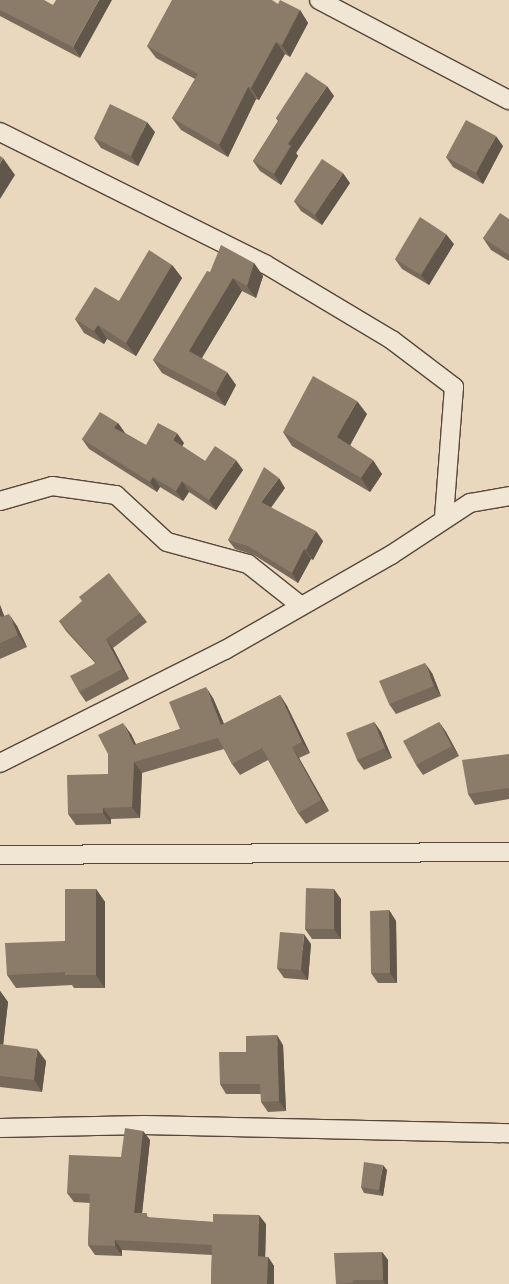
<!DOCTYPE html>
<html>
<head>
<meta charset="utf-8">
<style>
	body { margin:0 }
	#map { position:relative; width:509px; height:1284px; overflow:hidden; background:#e9d8bd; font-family:"EB Garamond",serif }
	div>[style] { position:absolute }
	.roads { filter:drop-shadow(1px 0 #57463a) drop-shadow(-1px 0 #57463a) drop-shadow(0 1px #57463a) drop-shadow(0 -1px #57463a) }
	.street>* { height:18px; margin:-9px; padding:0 9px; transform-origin:9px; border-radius:9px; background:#f1e6d4 }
	.wall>* { inset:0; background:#786a5a }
	.shaded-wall>* { inset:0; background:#61564a }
	.building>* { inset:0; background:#8b7b69 }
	span { translate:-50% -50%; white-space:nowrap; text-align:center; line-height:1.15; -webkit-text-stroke:5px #f1e6d4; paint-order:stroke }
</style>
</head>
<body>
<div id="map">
	<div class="roads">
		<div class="street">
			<i style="left:319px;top:0;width:215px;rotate:27.8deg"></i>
			<i style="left:0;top:132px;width:296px;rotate:26.5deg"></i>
			<i style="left:265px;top:264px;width:148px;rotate:30.9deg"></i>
			<i style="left:392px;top:340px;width:78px;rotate:37.2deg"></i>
			<i style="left:454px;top:387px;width:131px;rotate:94.4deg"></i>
			<i style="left:0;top:501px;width:54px;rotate:-16.1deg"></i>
			<i style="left:52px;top:486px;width:65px;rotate:8deg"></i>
			<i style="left:116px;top:495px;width:69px;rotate:42.7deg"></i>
			<i style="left:167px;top:542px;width:84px;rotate:15.2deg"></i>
			<i style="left:248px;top:564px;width:66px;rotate:38.3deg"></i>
			<i style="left:0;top:763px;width:252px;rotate:-26.7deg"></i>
			<i style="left:225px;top:650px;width:191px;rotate:-29.8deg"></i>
			<i style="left:391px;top:555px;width:95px;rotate:-33.4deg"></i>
			<i style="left:470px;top:503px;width:40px;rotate:-10deg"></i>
			<i style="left:0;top:855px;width:509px;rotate:-0.34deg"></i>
			<i style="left:0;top:1128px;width:144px;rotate:-1.2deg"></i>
			<i style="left:144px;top:1125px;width:365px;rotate:1.3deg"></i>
		</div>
	</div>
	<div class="wall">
		<i style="clip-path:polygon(0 0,44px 0,80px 58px,0 16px)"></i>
		<i style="clip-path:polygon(300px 10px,308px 23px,290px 57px,285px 54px,259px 100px,256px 99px,228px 157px,181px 130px,172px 118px,195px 79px,156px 58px,147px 46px)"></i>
		<i style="clip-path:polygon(334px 96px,296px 153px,298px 156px,281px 185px,260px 171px,253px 161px,278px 121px,276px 118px)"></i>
		<i style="clip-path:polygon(155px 132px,138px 166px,101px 148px,94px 138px)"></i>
		<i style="clip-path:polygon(503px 146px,483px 184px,453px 167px,446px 157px)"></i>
		<i style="clip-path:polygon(350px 183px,322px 225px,301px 211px,294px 201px)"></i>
		<i style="clip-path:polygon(509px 219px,509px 261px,491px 250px,483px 238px)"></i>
		<i style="clip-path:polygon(454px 244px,429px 285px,402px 269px,395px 259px)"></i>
		<i style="clip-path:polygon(254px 263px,263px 276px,256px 298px,242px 291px,202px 358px,236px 385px,225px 406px,162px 373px,153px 360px,210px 272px)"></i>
		<i style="clip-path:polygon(172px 265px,182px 278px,136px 356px,107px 339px,104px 344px,84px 333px,75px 319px,119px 301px)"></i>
		<i style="clip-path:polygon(367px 414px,350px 445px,382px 474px,370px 492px,292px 446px,283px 432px)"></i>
		<i style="clip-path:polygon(118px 423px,125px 433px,146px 445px,184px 443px,182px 446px,205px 461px,243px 470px,216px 510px,189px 492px,183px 501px,160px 487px,157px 492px,89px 449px,82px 439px)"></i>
		<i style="clip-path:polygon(285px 488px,271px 508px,323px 541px,313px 560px,311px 559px,298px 583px,254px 555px,235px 549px,228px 540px)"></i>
		<i style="clip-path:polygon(0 605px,4px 616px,17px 626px,27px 647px,0 659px)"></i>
		<i style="clip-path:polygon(140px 613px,147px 622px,113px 648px,129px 679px,86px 702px,79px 692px,95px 663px,66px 631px,59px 621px)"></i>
		<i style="clip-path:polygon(432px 673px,441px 696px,396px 714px,389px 704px)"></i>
		<i style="clip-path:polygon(280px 695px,287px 706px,310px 753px,299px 758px,329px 811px,306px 824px,298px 813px,268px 760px,240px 775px,232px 764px,224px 749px,142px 773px,140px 818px,111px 819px,111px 824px,76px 825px,68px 814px,108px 774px,108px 754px,131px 734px,136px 744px,180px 729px,213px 698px,224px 724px)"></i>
		<i style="clip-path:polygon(374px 722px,381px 732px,392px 758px,364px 770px,357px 760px)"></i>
		<i style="clip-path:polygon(439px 722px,446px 732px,459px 756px,423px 775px,416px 765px)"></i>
		<i style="clip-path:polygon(509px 754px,509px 799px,475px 805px,468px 794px)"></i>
		<i style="clip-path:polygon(96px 889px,105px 902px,105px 988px,74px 988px,72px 985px,16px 988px,7px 975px,65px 941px)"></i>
		<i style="clip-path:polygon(341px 899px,341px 939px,312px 939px,305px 929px)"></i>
		<i style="clip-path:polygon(389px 910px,396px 921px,397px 983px,378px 983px,371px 973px)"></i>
		<i style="clip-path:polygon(311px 944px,308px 980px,284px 978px,277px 968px)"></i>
		<i style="clip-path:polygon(0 991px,8px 1002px,3px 1045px,46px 1061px,42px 1092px,0 1087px,0 1089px)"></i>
		<i style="clip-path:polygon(283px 1045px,286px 1111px,268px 1112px,261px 1102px,261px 1094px,226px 1094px,220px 1084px,246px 1052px)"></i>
		<i style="clip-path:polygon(143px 1131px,150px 1140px,142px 1213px,150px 1218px,213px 1222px,266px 1224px,265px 1257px,268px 1257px,274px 1266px,274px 1284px,211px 1284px,212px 1255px,122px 1250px,122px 1256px,95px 1255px,88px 1245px,90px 1203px,74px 1202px,67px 1193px,121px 1157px)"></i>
		<i style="clip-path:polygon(387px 1170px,383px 1196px,364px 1193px,361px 1187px)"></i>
		<i style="clip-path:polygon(382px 1252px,388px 1260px,388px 1284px,336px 1284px)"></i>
	</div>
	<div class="shaded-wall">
		<i style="clip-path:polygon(99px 0,112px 0,80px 58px,73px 47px)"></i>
		<i style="clip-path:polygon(300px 10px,308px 23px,290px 57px,282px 45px)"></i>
		<i style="clip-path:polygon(276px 42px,285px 54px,259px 100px,251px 88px)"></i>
		<i style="clip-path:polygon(327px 86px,334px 96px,296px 153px,298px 156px,281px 185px,274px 174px,288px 144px)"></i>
		<i style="clip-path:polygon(248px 87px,256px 99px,228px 157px,219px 145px)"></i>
		<i style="clip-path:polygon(147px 122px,155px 132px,138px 166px,131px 156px)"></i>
		<i style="clip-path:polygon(496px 136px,503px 146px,483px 184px,476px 173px)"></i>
		<i style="clip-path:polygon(3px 158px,15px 175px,0 199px,0 164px)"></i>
		<i style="clip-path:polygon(343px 173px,350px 183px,322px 225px,315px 215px)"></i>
		<i style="clip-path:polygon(446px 234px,454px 244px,429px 285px,421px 275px)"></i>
		<i style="clip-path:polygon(254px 263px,263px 276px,256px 298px,247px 286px)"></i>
		<i style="clip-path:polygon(172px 265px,182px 278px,136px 356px,126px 343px)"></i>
		<i style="clip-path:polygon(233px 278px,242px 291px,198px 364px,189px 351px)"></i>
		<i style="clip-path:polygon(98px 325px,107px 339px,104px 344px,94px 331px)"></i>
		<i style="clip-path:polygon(227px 372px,236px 385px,225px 406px,216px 393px)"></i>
		<i style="clip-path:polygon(357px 401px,367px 414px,347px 451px,337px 437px)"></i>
		<i style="clip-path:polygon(118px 423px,125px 433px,114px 428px)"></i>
		<i style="clip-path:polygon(177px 433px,184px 443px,180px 450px,173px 440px)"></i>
		<i style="clip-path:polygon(236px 460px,243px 470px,216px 510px,209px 500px)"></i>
		<i style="clip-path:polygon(373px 460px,382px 474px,370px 492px,361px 478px)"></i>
		<i style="clip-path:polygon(153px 477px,160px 487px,157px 492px,150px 482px)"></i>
		<i style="clip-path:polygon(279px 478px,285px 488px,267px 512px,261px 502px)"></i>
		<i style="clip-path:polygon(182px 481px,189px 492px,183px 501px,176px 491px)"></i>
		<i style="clip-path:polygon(316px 531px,323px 541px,313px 560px,306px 550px)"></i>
		<i style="clip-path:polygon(304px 549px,311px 559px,298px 583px,292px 573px)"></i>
		<i style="clip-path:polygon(0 605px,9px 629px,0 615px)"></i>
		<i style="clip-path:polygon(9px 614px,17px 626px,27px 647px,18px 635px)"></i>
		<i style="clip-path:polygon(106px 639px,113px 648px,129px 679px,122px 669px)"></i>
		<i style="clip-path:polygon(425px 663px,432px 673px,441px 696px,434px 686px)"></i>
		<i style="clip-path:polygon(206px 687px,213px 698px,229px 736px,221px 725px)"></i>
		<i style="clip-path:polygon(280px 695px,287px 706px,310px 753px,302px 742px)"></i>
		<i style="clip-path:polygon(374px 722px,381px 732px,392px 758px,385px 748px)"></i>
		<i style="clip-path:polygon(439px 722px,446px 732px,459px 756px,452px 746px)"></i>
		<i style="clip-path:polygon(123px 723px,131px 734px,141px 756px,134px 745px)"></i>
		<i style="clip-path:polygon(292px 747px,299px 758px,329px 811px,321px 800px)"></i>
		<i style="clip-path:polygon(134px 762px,142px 773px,140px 818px,132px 807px)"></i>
		<i style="clip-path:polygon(103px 808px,111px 819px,111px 824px,103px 813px)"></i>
		<i style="clip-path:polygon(96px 889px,105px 902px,105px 988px,96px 975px)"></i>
		<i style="clip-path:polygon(334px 889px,341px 899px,341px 939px,334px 929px)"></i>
		<i style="clip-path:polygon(389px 910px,396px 921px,397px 983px,390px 973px)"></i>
		<i style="clip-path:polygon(304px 934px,311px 944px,308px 980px,301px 970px)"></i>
		<i style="clip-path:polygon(0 991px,8px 1002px,2px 1055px,0 1052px)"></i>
		<i style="clip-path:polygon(277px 1035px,283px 1045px,286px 1111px,279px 1101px)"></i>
		<i style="clip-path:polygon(37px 1049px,46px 1061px,42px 1092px,34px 1080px)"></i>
		<i style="clip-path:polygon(143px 1131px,150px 1140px,141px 1223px,134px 1213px)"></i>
		<i style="clip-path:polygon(383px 1165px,387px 1170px,383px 1196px,379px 1190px)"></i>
		<i style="clip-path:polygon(259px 1215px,266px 1224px,265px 1266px,258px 1256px)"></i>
		<i style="clip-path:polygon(115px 1240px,122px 1250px,122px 1256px,115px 1246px)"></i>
		<i style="clip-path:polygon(382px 1252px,388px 1260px,388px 1284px,385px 1284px,383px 1280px)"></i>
		<i style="clip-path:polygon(268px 1257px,274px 1266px,274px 1284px,267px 1284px)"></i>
	</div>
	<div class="building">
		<i style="clip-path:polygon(0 0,44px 0,53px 5px,56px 0,99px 0,73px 47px,0 10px)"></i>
		<i style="clip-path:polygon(172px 0,272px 0,278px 4px,280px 0,300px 10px,282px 45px,276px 42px,251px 88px,248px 87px,219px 145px,172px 118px,198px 74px,147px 46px)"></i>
		<i style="clip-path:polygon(306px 72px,327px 86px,288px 144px,291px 146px,274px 174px,253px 161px,279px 120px,276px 118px)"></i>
		<i style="clip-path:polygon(110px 104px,147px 122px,131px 156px,94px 138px)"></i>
		<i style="clip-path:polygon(466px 120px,496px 136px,476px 173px,446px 157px)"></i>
		<i style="clip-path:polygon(0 156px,3px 158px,0 164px)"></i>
		<i style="clip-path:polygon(322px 159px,343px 173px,315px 215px,294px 201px)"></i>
		<i style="clip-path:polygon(500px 213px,509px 219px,509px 255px,483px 238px)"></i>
		<i style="clip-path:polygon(420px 217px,446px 234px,421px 275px,395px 259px)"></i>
		<i style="clip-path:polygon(221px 245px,254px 263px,247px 286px,233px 278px,189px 351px,227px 372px,216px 393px,153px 360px,207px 271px,210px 272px)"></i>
		<i style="clip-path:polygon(149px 250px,172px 265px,126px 343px,98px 325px,94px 331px,75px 319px,95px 287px,119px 301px)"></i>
		<i style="clip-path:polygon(313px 376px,357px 401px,337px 437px,373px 460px,361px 478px,283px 432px)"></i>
		<i style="clip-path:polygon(100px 412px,118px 423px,114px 428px,146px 445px,158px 423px,177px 433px,173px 440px,205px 461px,215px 446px,236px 460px,209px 500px,182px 481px,176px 491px,153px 477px,150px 482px,82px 439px)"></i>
		<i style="clip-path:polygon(264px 467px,279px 478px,261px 502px,316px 531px,306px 550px,304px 549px,292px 573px,248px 546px,228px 540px)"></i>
		<i style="clip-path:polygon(109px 573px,140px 613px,106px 639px,122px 669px,79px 692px,70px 676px,96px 663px,59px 621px,82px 601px,79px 597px)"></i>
		<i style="clip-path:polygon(9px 614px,18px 635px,0 643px,0 615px,1px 617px)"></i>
		<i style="clip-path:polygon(425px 663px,434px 686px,389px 704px,379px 681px)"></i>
		<i style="clip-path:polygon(206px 687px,221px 725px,280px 695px,302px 742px,292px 747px,321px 800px,298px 813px,262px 748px,232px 764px,218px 738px,134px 762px,132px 807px,103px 808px,103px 813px,68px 814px,67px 775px,108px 774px,108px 754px,98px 735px,123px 723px,134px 745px,180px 729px,169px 702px)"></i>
		<i style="clip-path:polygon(374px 722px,385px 748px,357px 760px,346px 733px)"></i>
		<i style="clip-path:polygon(439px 722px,452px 746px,416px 765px,403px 741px)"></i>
		<i style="clip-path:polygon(509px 754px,509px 788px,468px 794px,462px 760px)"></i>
		<i style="clip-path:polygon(306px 888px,334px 889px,334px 929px,305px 929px)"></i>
		<i style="clip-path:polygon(65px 889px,96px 889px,96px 975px,65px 975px,65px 972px,7px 975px,5px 943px,65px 941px)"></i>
		<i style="clip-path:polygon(389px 910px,390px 973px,371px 973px,370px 911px)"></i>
		<i style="clip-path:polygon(280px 932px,304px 934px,301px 970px,277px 968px)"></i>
		<i style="clip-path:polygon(277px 1035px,279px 1101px,261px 1102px,260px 1084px,220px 1084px,219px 1052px,246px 1052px,246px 1036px)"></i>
		<i style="clip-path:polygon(0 1044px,37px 1049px,34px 1080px,0 1076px)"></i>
		<i style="clip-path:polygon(125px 1128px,143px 1131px,134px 1213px,147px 1213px,147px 1217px,213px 1222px,213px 1214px,259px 1215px,258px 1256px,268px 1257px,267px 1284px,211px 1284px,212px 1245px,115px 1240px,115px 1246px,88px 1245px,90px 1194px,67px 1193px,69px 1155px,121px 1157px)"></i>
		<i style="clip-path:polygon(364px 1162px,383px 1165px,379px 1190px,361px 1187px)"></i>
		<i style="clip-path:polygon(382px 1252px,383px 1280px,353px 1280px,353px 1283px,336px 1284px,334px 1253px)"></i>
	</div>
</div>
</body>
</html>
